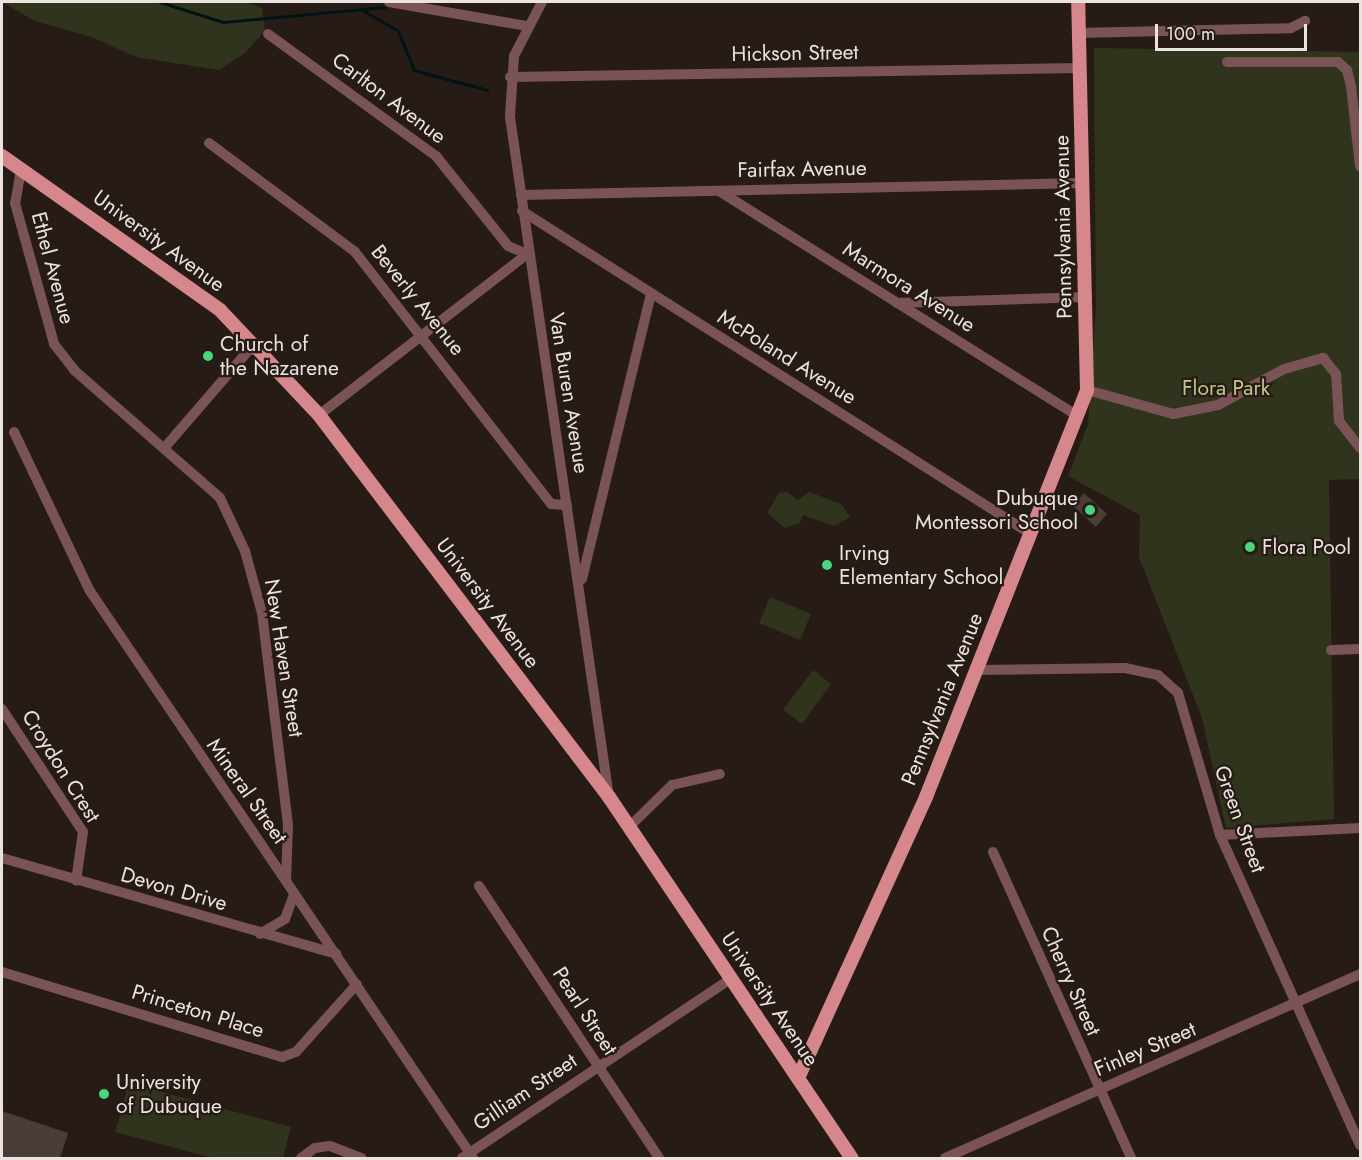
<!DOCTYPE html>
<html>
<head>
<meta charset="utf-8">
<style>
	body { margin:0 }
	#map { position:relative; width:1362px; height:1160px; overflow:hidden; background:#271b16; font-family:Jost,sans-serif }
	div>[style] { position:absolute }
	.green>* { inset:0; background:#31341d }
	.stream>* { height:3px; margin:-1.5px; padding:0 1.5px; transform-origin:1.5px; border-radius:1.5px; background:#001315 }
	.building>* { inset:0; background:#4a3d37 }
	.minor>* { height:10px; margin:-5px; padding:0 5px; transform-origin:5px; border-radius:5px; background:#795355 }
	.major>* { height:14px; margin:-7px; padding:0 7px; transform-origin:7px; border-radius:7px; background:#d5878c }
	.dots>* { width:16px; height:16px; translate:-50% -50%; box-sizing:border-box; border:3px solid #271b16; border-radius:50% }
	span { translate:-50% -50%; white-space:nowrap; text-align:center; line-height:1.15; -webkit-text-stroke:4.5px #271b16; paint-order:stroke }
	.street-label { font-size:21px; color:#ebe3df }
	.poi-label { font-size:21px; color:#ebe3df }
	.left { translate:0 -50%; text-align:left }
	.right { translate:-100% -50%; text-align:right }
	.park-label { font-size:21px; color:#c0c889 }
	.frame { position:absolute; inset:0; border:3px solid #ebe3df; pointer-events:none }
	.scale { position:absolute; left:1155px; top:24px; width:152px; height:27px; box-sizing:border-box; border:3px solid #ebe3df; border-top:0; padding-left:8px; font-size:18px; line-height:21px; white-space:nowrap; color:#ebe3df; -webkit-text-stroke:4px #271b16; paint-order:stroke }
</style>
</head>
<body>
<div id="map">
	<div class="green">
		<i style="clip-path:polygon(2px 2px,246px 2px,262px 8px,265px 30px,246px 52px,219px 70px,136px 57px,92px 37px,35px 21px)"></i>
		<i style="clip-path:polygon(1094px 48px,1360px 52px,1360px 479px,1329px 480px,1334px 819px,1226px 828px,1202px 718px,1139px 557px,1140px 515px,1068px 476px,1088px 424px,1096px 308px)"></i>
		<i style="clip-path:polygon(787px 492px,798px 500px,809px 492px,841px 504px,850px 517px,834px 526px,803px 515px,800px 523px,785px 528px,767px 513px,779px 493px)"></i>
		<i style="clip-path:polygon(770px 597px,811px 614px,800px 640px,759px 623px)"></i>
		<i style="clip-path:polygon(813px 670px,831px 684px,802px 724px,783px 710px)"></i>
		<i style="clip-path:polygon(129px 1083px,291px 1127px,283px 1158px,213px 1158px,115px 1132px)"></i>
	</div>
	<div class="stream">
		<i style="left:160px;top:2px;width:66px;rotate:17.6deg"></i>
		<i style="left:223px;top:22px;width:163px;rotate:-5.3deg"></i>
		<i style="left:364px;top:11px;width:39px;rotate:30deg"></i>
		<i style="left:398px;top:31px;width:42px;rotate:67.7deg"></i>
		<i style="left:414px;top:70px;width:76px;rotate:15.3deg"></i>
	</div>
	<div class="building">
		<i style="clip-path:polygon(1084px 493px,1107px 514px,1096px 527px,1073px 506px)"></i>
		<i style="clip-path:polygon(2px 1111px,68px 1133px,60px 1158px,2px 1158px)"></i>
	</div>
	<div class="minor">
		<i style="left:389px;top:2px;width:139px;rotate:9.9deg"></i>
		<i style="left:542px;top:2px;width:61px;rotate:117.4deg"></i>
		<i style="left:514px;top:56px;width:61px;rotate:93.8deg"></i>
		<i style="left:510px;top:117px;width:687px;rotate:81.72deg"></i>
		<i style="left:1078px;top:33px;width:213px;rotate:-1.3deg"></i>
		<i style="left:1291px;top:28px;width:16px;rotate:-27deg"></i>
		<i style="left:268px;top:34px;width:208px;rotate:36deg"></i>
		<i style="left:436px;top:156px;width:115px;rotate:51.3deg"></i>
		<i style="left:508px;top:246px;width:21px;rotate:23deg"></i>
		<i style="left:1227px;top:62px;width:111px"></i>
		<i style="left:1338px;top:62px;width:12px;rotate:42deg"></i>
		<i style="left:1347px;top:70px;width:16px;rotate:76deg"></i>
		<i style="left:1351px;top:86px;width:81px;rotate:83.6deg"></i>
		<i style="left:510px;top:77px;width:570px;rotate:-0.9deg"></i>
		<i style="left:209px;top:143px;width:182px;rotate:36.7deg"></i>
		<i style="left:355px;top:252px;width:319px;rotate:52.1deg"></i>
		<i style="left:551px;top:504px;width:16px;rotate:4deg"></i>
		<i style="left:21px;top:170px;width:34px;rotate:100deg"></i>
		<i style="left:15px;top:203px;width:146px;rotate:74.5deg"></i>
		<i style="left:54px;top:344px;width:33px;rotate:52deg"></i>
		<i style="left:74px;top:370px;width:194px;rotate:41.2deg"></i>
		<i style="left:220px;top:498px;width:59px;rotate:64.7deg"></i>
		<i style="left:245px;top:551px;width:64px;rotate:74.7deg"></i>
		<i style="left:262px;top:613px;width:215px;rotate:83deg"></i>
		<i style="left:288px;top:826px;width:54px;rotate:92.1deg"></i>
		<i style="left:719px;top:191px;width:424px;rotate:32.1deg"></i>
		<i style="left:521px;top:195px;width:562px;rotate:-1.22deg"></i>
		<i style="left:522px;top:211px;width:603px;rotate:32.4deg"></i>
		<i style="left:897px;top:303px;width:190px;rotate:-1.8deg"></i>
		<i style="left:1087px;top:390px;width:89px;rotate:15.6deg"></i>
		<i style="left:1173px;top:414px;width:46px;rotate:-11.3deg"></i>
		<i style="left:1218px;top:405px;width:75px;rotate:-28.6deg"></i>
		<i style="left:1284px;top:369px;width:41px;rotate:-15.8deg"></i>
		<i style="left:1323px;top:358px;width:21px;rotate:51deg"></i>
		<i style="left:1336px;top:374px;width:47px;rotate:86.3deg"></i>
		<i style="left:1339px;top:421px;width:34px;rotate:52deg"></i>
		<i style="left:319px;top:415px;width:263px;rotate:-37.7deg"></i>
		<i style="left:14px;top:432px;width:176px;rotate:64.5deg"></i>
		<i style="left:90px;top:591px;width:684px;rotate:55.96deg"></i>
		<i style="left:166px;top:446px;width:136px;rotate:-49.2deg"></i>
		<i style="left:582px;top:579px;width:293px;rotate:-76.4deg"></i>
		<i style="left:1331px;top:650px;width:29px;rotate:-2deg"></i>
		<i style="left:976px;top:670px;width:149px;rotate:-0.8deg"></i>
		<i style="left:1125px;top:668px;width:34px;rotate:12deg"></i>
		<i style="left:1158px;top:675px;width:27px;rotate:42deg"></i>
		<i style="left:1178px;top:693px;width:148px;rotate:73.5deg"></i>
		<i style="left:1220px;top:835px;width:340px;rotate:65.7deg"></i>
		<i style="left:2px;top:709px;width:147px;rotate:56.6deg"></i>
		<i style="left:83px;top:832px;width:49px;rotate:98.1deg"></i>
		<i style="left:629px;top:827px;width:60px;rotate:-44.3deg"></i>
		<i style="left:672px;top:785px;width:49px;rotate:-12.9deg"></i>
		<i style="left:1220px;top:835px;width:140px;rotate:-2.9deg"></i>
		<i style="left:993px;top:852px;width:336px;rotate:65.7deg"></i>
		<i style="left:2px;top:858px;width:348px;rotate:16deg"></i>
		<i style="left:479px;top:886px;width:326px;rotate:56.5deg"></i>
		<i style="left:260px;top:934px;width:29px;rotate:-31deg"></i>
		<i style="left:285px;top:919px;width:23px;rotate:-70deg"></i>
		<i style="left:2px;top:972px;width:293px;rotate:16.9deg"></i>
		<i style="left:282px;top:1057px;width:15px;rotate:-20deg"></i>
		<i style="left:296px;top:1052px;width:91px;rotate:-48.1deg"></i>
		<i style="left:301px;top:1158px;width:17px;rotate:-36deg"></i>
		<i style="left:315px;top:1148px;width:15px;rotate:-8deg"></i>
		<i style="left:330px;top:1146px;width:34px;rotate:21deg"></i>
		<i style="left:462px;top:1158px;width:322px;rotate:-33.7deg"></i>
		<i style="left:945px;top:1158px;width:454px;rotate:-23.9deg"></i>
	</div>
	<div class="major">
		<i style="left:2px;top:156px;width:267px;rotate:35.2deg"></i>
		<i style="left:220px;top:310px;width:144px;rotate:46.7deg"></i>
		<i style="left:319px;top:415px;width:480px;rotate:52.8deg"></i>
		<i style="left:609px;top:797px;width:435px;rotate:56.1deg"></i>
		<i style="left:798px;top:1078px;width:309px;rotate:-65.5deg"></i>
		<i style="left:926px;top:797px;width:438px;rotate:-68.4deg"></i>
		<i style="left:1087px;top:390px;width:388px;rotate:-91.3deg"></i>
	</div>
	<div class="dots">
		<i style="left:208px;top:356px;background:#45d77a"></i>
		<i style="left:1090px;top:510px;background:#45d77a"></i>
		<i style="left:1250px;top:547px;background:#45d77a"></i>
		<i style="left:827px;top:565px;background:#45d77a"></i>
		<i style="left:104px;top:1094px;background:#45d77a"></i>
	</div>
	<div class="street-label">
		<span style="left:795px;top:53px;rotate:-1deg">Hickson Street</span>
		<span style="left:389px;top:98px;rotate:37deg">Carlton Avenue</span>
		<span style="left:802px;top:169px;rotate:-1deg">Fairfax Avenue</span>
		<span style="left:1063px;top:227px;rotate:-91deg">Pennsylvania Avenue</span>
		<span style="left:159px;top:241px;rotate:36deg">University Avenue</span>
		<span style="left:53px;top:268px;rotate:75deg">Ethel Avenue</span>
		<span style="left:909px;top:287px;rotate:32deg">Marmora Avenue</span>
		<span style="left:418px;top:300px;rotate:51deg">Beverly Avenue</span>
		<span style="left:787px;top:357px;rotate:32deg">McPoland Avenue</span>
		<span style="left:569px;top:393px;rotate:81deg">Van Buren Avenue</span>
		<span style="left:488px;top:603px;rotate:53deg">University Avenue</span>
		<span style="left:284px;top:658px;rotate:81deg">New Haven Street</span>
		<span style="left:942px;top:699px;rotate:-68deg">Pennsylvania Avenue</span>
		<span style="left:61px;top:766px;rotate:58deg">Croydon Crest</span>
		<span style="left:247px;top:791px;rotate:55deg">Mineral Street</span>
		<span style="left:1240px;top:819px;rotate:70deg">Green Street</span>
		<span style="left:174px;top:889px;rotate:16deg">Devon Drive</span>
		<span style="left:1071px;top:981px;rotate:66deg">Cherry Street</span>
		<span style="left:770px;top:999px;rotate:56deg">University Avenue</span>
		<span style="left:198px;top:1011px;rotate:17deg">Princeton Place</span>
		<span style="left:585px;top:1011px;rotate:57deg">Pearl Street</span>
		<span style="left:1145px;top:1049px;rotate:-23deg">Finley Street</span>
		<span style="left:525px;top:1092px;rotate:-34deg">Gilliam Street</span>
	</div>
	<div class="poi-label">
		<span class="left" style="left:220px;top:356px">Church of<br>the Nazarene</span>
		<span class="right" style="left:1078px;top:510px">Dubuque<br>Montessori School</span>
		<span class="left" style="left:1262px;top:547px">Flora Pool</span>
		<span class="left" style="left:839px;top:565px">Irving<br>Elementary School</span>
		<span class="left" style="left:116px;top:1094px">University<br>of Dubuque</span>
	</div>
	<div class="park-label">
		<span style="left:1226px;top:388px">Flora Park</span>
	</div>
	<div class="frame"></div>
	<div class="scale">100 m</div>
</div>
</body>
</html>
